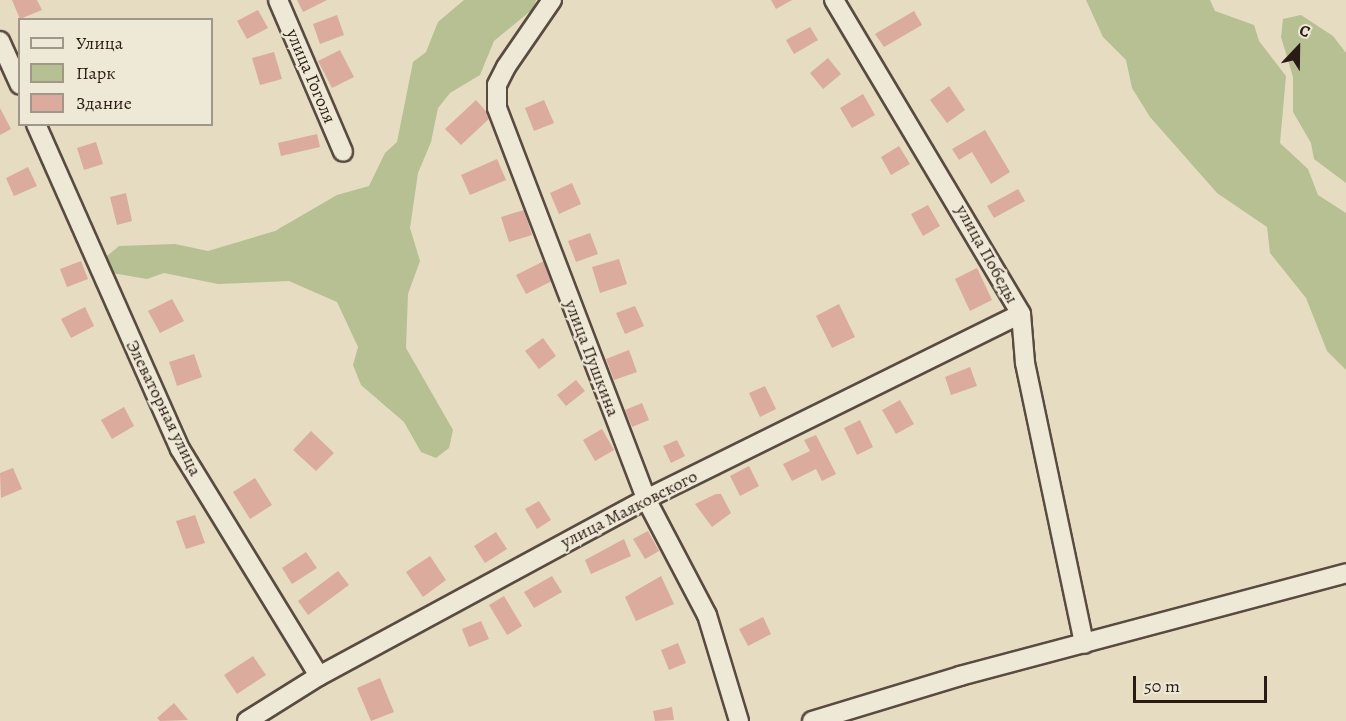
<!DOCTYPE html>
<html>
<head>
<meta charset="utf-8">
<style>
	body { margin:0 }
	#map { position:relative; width:1346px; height:721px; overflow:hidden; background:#e5dcc2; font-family:Alegreya,serif }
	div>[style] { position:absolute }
	.green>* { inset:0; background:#b6c092 }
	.building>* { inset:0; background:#dbab9d }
	.roads { filter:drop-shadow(2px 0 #594b40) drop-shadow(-2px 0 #594b40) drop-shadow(0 2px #594b40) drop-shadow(0 -2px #594b40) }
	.minor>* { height:18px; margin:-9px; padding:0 9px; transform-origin:9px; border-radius:9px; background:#eee8d7 }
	span { translate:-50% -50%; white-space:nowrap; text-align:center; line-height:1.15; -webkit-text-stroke:4.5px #eee8d7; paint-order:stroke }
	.street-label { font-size:18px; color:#2a1b14 }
	.legend { position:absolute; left:18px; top:18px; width:195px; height:108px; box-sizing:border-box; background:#eee8d7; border:2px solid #a09689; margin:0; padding:8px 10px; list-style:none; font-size:18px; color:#2a1b14 }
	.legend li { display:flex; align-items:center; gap:12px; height:30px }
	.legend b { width:30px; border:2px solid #a09689 }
	.north { position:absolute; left:1268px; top:18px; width:60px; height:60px; -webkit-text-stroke:4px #eee8d7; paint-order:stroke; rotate:22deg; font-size:16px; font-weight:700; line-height:24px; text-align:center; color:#2a1b14 }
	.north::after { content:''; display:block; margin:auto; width:21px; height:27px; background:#2a1b14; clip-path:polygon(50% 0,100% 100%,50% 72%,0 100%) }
	.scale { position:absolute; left:1133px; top:676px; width:134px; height:27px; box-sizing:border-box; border:3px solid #2a1b14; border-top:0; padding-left:8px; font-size:18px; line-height:21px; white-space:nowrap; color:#2a1b14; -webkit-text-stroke:4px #eee8d7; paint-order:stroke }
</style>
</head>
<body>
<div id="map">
	<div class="green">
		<i style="clip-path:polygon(464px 0,536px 0,534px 8px,494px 41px,480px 75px,450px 93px,438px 108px,431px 142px,418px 173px,410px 228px,420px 261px,408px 294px,406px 348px,453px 430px,449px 448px,436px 458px,421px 452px,404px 422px,361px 385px,353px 365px,358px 347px,337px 302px,289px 281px,218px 284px,164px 273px,147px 279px,112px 273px,107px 256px,119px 246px,175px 244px,208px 251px,275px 231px,337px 195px,369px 186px,385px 153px,397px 142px,413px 62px,426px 52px,438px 22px)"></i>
		<i style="clip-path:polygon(1086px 0,1210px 0,1215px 11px,1254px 25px,1259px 41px,1286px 76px,1280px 143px,1308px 169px,1318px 195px,1346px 213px,1346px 370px,1327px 351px,1306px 298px,1270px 253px,1267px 227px,1217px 193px,1150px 117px,1132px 88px,1126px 60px,1103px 37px)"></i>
		<i style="clip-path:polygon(1301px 15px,1333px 36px,1346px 53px,1346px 183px,1314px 159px,1311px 143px,1293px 112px,1293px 77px,1281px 37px,1283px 19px)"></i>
	</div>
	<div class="building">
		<i style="clip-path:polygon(12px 0,37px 0,42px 10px,20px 19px)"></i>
		<i style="clip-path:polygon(297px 0,327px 0,303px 12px)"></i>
		<i style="clip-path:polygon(771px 0,792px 0,776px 9px)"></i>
		<i style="clip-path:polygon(258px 10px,268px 28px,247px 39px,237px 21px)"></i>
		<i style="clip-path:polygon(914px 11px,922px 25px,884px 47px,875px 34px)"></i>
		<i style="clip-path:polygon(337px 15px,344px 35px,320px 44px,313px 24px)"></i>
		<i style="clip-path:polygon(810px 27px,818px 40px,794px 54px,786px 40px)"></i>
		<i style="clip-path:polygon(340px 50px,354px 77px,332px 88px,318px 61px)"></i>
		<i style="clip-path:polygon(274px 52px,282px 79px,260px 85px,252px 58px)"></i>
		<i style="clip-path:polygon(828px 58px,841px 74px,823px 89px,810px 73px)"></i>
		<i style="clip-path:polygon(949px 86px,965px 110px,947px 123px,930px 100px)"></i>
		<i style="clip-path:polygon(863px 94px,875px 115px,852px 128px,840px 108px)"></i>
		<i style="clip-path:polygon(476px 100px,491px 117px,461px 145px,445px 129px)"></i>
		<i style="clip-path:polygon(544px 100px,554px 123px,534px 131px,525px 108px)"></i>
		<i style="clip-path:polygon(0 108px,11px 129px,0 135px)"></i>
		<i style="clip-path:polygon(985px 130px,1010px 172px,991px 184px,972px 152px,959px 160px,952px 149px)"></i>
		<i style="clip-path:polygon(317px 134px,320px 147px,281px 156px,278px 143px)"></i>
		<i style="clip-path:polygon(96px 142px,103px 164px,84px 170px,77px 148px)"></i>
		<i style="clip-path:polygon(899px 146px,910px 164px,891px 175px,881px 157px)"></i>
		<i style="clip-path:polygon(497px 159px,506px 180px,470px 195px,461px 175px)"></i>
		<i style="clip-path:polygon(28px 167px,37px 186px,14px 196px,6px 178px)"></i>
		<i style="clip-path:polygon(572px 183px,581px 204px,559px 214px,550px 193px)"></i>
		<i style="clip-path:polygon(1018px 189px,1025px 201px,994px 218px,987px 206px)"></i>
		<i style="clip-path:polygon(126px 193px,132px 221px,117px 225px,110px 197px)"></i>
		<i style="clip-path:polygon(928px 205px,940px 226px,923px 236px,911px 214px)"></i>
		<i style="clip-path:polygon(524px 210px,532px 235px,509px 242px,501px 217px)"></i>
		<i style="clip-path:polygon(590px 233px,598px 254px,576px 262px,568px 241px)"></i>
		<i style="clip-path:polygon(619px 259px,627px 284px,600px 293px,592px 267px)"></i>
		<i style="clip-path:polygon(81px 261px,88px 279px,67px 287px,60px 269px)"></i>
		<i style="clip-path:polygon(544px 261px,554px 280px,526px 294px,516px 275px)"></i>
		<i style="clip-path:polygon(977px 268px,992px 300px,970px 311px,955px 279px)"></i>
		<i style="clip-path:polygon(172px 299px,184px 321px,160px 333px,148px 311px)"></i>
		<i style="clip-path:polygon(839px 304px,855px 337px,832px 348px,816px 316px)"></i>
		<i style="clip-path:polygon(635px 306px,644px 326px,625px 334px,616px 313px)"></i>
		<i style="clip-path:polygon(85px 307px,94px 326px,71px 338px,61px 319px)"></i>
		<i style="clip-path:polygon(543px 338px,556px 356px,539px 369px,525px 351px)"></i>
		<i style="clip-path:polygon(629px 350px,637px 372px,614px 380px,606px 359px)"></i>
		<i style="clip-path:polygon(194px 354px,202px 377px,177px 386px,169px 362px)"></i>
		<i style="clip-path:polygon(970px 367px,977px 386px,951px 395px,945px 377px)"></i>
		<i style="clip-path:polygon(576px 380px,585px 391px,566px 406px,557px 395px)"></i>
		<i style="clip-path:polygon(765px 386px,776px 409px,760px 417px,749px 393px)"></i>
		<i style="clip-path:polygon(900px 400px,914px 424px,896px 434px,882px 410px)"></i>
		<i style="clip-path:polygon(642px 403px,649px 420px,632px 427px,625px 410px)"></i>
		<i style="clip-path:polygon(124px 407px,134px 426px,112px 439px,101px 420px)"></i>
		<i style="clip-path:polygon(860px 420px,873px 447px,857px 455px,844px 428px)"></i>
		<i style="clip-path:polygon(602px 429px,614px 450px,595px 461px,583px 440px)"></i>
		<i style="clip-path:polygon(311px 431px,334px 453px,316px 471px,293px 450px)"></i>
		<i style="clip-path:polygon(816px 435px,836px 474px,822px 481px,816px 469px,792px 481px,783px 464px,810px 451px,804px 440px)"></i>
		<i style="clip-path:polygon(677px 440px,685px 456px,671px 463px,663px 446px)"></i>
		<i style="clip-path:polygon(749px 466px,759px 486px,740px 496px,730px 476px)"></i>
		<i style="clip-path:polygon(13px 468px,22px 489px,1px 498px,0 473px)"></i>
		<i style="clip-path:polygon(255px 478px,272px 505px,250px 519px,233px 492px)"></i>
		<i style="clip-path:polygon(716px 494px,721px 494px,731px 513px,712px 527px,695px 504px)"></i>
		<i style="clip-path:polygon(539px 501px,551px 520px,537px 529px,525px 509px)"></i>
		<i style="clip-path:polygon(195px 515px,205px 543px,186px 549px,176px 521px)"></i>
		<i style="clip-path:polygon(648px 531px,659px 551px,645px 559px,633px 539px)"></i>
		<i style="clip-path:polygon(496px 532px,507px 549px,485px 563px,474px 546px)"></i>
		<i style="clip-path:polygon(624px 539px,631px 556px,591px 574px,585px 560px)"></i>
		<i style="clip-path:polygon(306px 552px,317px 568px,292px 584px,282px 568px)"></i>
		<i style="clip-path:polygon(430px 556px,446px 580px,423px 597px,406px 572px)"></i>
		<i style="clip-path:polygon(338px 571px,349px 585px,308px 615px,298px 601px)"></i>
		<i style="clip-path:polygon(552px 576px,562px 592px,534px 608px,524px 592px)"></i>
		<i style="clip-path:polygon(661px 576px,674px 604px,636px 621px,625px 597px)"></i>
		<i style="clip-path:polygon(504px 596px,522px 626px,507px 635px,489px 605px)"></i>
		<i style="clip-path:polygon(763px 617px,771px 634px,748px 646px,739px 629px)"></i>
		<i style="clip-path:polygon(481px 621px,489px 639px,469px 647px,462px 629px)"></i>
		<i style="clip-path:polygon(678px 643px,686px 663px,669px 670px,661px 650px)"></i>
		<i style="clip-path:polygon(253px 656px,266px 675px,237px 694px,224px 675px)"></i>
		<i style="clip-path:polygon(380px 678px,394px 712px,371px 721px,357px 688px)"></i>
		<i style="clip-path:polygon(174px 703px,188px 720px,160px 721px,157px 718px)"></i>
		<i style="clip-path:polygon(672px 707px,674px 720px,655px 721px,653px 711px)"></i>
	</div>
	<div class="roads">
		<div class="minor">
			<i style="left:278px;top:0;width:165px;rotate:66.8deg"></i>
			<i style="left:552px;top:0;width:81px;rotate:124.5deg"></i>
			<i style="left:506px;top:67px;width:20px;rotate:117deg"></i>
			<i style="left:497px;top:85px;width:23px;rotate:90deg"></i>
			<i style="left:497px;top:108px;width:418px;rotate:69.1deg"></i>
			<i style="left:646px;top:499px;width:131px;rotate:62.3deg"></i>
			<i style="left:707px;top:615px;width:111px;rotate:73.2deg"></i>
			<i style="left:834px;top:0;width:365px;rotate:59.2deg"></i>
			<i style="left:1021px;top:314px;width:49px;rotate:85.3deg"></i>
			<i style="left:1025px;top:363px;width:287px;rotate:78.1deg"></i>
			<i style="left:0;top:41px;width:48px;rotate:65.6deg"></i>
			<i style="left:36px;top:124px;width:355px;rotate:66.1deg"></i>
			<i style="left:180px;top:449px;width:266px;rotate:58.5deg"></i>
			<i style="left:247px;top:721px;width:85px;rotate:-32deg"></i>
			<i style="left:319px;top:676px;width:372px;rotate:-28.4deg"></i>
			<i style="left:646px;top:499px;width:418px;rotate:-26.3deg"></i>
			<i style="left:812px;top:721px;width:155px;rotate:-16.9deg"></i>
			<i style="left:960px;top:676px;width:400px;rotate:-14.9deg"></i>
		</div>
	</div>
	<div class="street-label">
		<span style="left:311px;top:76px;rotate:67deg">улица Гоголя</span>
		<span style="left:987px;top:254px;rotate:61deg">улица Победы</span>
		<span style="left:592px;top:358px;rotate:69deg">улица Пушкина</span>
		<span style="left:164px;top:408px;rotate:64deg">Элеваторная улица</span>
		<span style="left:629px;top:509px;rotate:-27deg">улица Маяковского</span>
	</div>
	<ul class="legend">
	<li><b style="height:8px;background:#eee8d7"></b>Улица</li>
	<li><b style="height:16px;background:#b6c092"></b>Парк</li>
	<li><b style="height:16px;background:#dbab9d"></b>Здание</li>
	</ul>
	<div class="north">С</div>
	<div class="scale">50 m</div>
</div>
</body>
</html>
